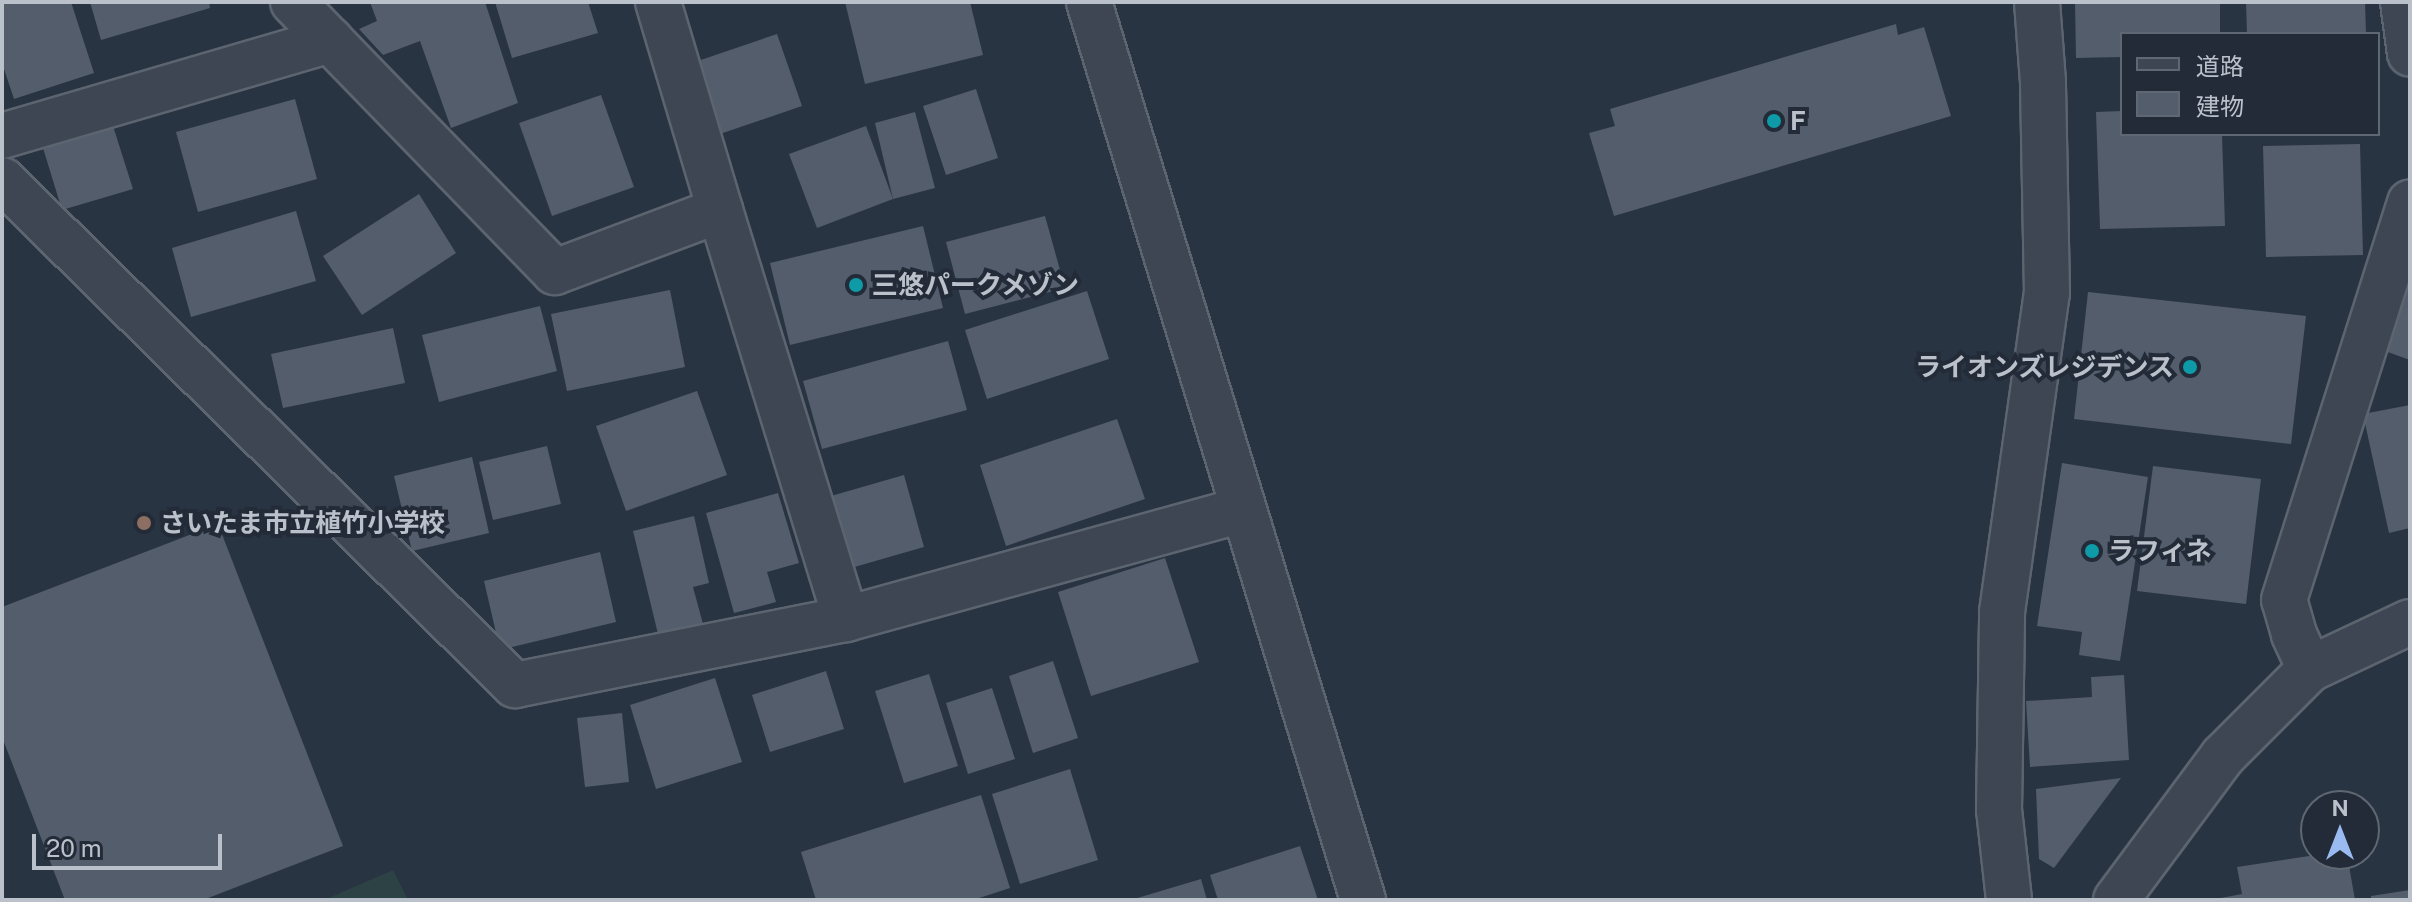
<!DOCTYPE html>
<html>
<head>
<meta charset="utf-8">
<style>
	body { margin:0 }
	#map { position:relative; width:2412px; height:902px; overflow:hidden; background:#293442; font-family:"Public Sans","Noto Sans JP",sans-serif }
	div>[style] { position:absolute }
	.green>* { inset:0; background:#2c4244 }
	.building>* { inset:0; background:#535d6c }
	.roads { filter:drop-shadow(2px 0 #5c646f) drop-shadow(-2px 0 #5c646f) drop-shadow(0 2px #5c646f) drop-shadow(0 -2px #5c646f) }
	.minor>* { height:44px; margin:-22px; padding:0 22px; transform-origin:22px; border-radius:22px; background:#3d4652 }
	.tertiary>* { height:44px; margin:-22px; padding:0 22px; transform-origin:22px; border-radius:22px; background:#3d4652 }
	.dots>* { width:22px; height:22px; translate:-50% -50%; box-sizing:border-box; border:4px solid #222b37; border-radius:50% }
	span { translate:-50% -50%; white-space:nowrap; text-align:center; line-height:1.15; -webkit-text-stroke:8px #222b37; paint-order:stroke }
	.poi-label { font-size:26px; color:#bbc1cb; font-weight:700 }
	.left { translate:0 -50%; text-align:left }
	.right { translate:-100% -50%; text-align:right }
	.frame { position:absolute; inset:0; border:4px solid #bbc1cb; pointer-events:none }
	.legend { position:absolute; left:2120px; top:32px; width:260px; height:104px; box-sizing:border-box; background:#222b37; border:2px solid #5f6772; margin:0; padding:10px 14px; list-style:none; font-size:24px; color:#bbc1cb }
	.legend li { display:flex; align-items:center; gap:16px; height:40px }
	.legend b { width:40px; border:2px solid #5f6772 }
	.north { position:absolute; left:2300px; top:790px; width:80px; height:80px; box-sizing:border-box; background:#222b37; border:2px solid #5f6772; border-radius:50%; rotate:0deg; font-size:22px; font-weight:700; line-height:32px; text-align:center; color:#bbc1cb }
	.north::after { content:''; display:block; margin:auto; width:28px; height:36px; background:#9abbf1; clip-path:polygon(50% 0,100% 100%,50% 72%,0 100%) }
	.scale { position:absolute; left:32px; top:834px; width:190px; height:36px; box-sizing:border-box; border:4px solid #bbc1cb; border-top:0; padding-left:10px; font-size:24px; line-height:28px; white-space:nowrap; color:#bbc1cb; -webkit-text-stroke:6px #222b37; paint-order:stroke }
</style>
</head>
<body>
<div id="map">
	<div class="green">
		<i style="clip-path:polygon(393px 870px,408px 900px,324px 900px)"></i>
	</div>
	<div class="building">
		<i style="clip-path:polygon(2px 2px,71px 2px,94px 73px,14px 99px,2px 63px)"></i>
		<i style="clip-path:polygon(90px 2px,209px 2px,210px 8px,101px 40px)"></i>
		<i style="clip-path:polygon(370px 2px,485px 2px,518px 103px,451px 128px,420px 41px,383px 55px,359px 29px,377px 21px)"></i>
		<i style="clip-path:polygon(495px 2px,588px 2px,598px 33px,512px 58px)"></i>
		<i style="clip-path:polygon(845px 2px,970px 2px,983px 55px,865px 84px)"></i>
		<i style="clip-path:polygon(2075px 2px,2220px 2px,2220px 34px,2122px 34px,2122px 57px,2076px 58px)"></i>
		<i style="clip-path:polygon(2246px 2px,2365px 2px,2366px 34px,2247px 34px)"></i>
		<i style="clip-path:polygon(1896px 24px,1898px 35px,1924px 27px,1951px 116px,1614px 216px,1589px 133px,1615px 126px,1610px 109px)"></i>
		<i style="clip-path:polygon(777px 34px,802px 106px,711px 137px,686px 65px)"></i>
		<i style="clip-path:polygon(976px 89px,998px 158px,946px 175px,923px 106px)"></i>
		<i style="clip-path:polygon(601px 95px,634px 187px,552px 216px,519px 123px)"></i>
		<i style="clip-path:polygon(295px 99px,317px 179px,198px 212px,176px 132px)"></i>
		<i style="clip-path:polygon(2122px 111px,2122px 134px,2222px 134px,2225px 226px,2100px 229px,2096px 112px)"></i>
		<i style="clip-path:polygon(915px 112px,935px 188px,893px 199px,875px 123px)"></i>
		<i style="clip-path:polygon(113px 126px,133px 189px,62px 210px,43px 148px)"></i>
		<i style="clip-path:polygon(866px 126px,893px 199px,817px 228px,789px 154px)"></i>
		<i style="clip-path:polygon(2360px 144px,2363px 255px,2266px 257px,2263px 146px)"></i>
		<i style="clip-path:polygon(419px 194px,456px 253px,362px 315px,323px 256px)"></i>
		<i style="clip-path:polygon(296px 211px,316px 281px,191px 317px,172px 248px)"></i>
		<i style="clip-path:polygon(1045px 216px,1065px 288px,965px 314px,946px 242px)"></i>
		<i style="clip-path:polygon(923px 226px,943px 308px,790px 345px,770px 263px)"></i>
		<i style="clip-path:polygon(2407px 280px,2410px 281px,2410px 360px,2382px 350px)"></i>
		<i style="clip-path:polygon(670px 290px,685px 367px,567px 391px,551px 314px)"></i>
		<i style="clip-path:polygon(1087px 291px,1109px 359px,987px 399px,965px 330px)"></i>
		<i style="clip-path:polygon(2088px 292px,2306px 316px,2291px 444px,2074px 419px)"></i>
		<i style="clip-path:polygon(540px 306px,557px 371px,439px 402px,422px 335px)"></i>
		<i style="clip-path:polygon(393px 328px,405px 383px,283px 408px,271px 354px)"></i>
		<i style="clip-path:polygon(948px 341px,967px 410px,822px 449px,803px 381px)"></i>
		<i style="clip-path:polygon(697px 391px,727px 475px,626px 511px,596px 426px)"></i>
		<i style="clip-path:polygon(2410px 405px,2410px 528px,2389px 533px,2363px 414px)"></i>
		<i style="clip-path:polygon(1117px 419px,1145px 499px,1006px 546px,980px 465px)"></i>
		<i style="clip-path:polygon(547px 446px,561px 504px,493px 520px,479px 462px)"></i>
		<i style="clip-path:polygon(472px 457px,489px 533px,412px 551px,394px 476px)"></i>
		<i style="clip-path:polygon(2062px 463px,2148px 477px,2120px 661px,2079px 655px,2082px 632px,2037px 626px)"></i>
		<i style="clip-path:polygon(2153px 466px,2261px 479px,2246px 604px,2137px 591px)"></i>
		<i style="clip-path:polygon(904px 475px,924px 547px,851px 568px,831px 496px)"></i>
		<i style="clip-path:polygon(778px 493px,799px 563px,767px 572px,776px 602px,734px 613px,706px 513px)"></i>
		<i style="clip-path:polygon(694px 516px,709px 583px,693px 587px,703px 624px,658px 634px,633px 531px)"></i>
		<i style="clip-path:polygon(218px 524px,343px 846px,203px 900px,65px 900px,2px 737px,2px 607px)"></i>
		<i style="clip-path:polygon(600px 552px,616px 622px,500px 650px,484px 581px)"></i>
		<i style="clip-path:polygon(1165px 558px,1199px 662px,1091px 696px,1058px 592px)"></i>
		<i style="clip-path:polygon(1053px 661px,1078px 738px,1033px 753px,1009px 676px)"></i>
		<i style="clip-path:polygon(826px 671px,844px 729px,770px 752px,752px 695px)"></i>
		<i style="clip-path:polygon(929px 674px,958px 766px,904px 783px,875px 691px)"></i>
		<i style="clip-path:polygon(2124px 675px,2129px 760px,2030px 767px,2026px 701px,2092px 697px,2091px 677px)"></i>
		<i style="clip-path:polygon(715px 678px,742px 762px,656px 789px,630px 705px)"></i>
		<i style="clip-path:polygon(992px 688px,1015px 759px,968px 774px,946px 703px)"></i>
		<i style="clip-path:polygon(622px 713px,629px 782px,585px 787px,577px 718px)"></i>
		<i style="clip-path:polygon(1070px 769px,1098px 860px,1020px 884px,992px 794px)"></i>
		<i style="clip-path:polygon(2121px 778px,2054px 868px,2039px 859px,2036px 789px)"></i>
		<i style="clip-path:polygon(981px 795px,1010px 888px,973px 900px,816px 900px,801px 852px)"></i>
		<i style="clip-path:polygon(1300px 846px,1318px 900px,1218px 900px,1210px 875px)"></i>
		<i style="clip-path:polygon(2322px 854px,2347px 854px,2355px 900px,2210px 900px,2242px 894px,2237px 867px)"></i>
		<i style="clip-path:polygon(1201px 879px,1207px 900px,1134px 900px,1134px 899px)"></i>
		<i style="clip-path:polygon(2410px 890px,2410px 900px,2371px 900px,2371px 896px)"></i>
	</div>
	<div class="roads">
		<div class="minor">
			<i style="left:293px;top:2px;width:376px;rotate:45.9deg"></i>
			<i style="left:555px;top:272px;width:176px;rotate:-20.6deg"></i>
			<i style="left:720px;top:210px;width:217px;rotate:-106.6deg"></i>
			<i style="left:2403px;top:2px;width:52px;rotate:82.3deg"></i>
			<i style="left:2px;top:136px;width:342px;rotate:-16.3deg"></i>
			<i style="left:2px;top:180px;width:720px;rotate:44.55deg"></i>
			<i style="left:515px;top:685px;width:338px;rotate:-11.3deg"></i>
			<i style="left:846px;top:619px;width:411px;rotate:-15.4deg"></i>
			<i style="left:720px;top:210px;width:428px;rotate:72.9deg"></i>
			<i style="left:2310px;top:669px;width:38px;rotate:-115deg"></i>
			<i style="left:2294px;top:634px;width:35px;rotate:-106deg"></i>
			<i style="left:2284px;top:600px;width:417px;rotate:-72.4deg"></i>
			<i style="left:2009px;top:900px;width:91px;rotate:-96.3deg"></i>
			<i style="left:1999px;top:810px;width:198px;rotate:-89.1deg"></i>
			<i style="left:2002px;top:612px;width:322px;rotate:-82deg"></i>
			<i style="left:2047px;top:293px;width:211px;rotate:-91.1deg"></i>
			<i style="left:2043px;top:82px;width:80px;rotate:-94.3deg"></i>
		</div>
		<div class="tertiary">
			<i style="left:1089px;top:2px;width:939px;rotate:73.03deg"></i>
			<i style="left:2116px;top:900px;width:179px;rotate:-53.4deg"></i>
			<i style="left:2223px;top:756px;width:123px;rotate:-45deg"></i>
			<i style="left:2310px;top:669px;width:110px;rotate:-25.2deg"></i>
		</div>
	</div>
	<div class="dots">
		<i style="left:1774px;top:121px;background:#0f9aa8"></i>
		<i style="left:856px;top:285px;background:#0f9aa8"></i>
		<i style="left:2190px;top:367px;background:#0f9aa8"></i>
		<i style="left:144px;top:523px;background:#8d6e63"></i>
		<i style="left:2092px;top:551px;background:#0f9aa8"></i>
	</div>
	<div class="poi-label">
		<span class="left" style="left:1790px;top:121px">F</span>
		<span class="left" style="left:872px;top:285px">三悠パークメゾン</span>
		<span class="right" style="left:2174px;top:367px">ライオンズレジデンス</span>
		<span class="left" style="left:160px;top:523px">さいたま市立植竹小学校</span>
		<span class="left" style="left:2108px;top:551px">ラフィネ</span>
	</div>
	<div class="frame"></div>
	<ul class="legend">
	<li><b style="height:10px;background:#3d4652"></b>道路</li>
	<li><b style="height:22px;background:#535d6c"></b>建物</li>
	</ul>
	<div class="north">N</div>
	<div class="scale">20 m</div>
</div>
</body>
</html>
